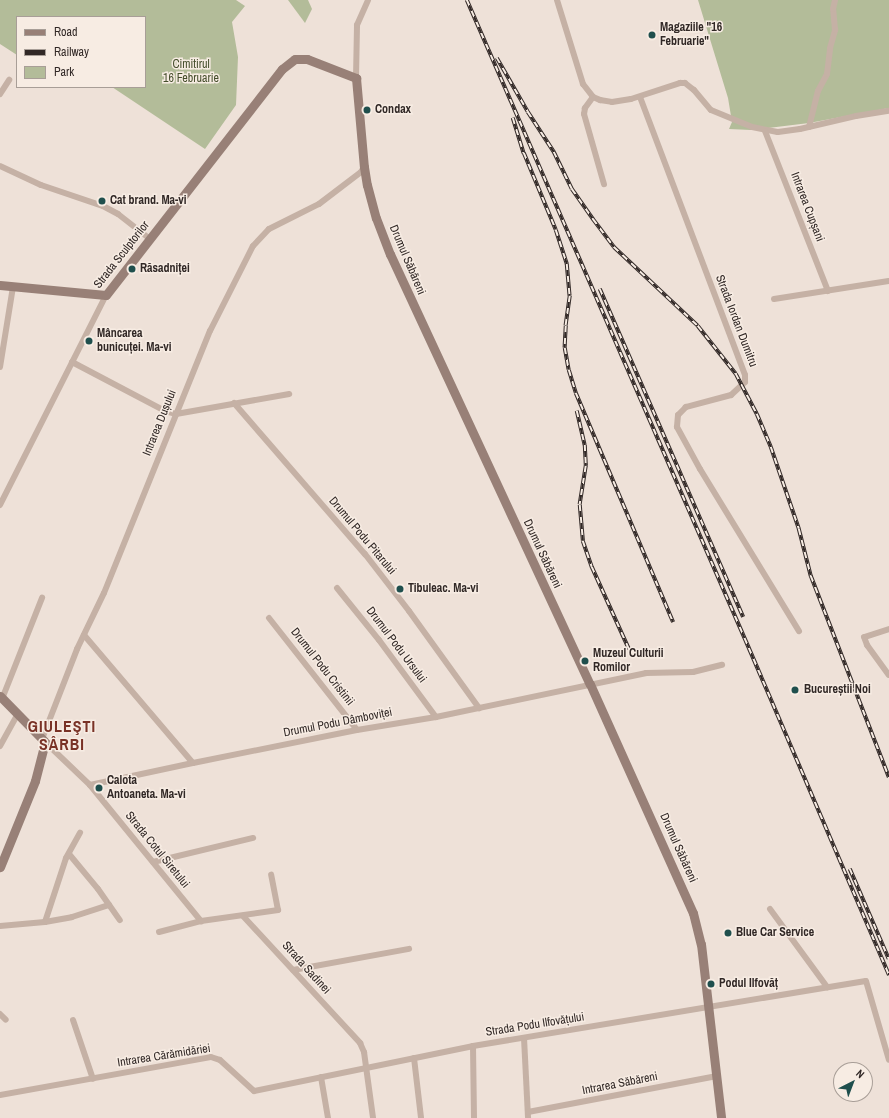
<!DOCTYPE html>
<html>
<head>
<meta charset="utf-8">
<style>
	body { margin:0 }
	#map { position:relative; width:889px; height:1118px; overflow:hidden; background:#eee1d8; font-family:"Archivo Narrow",sans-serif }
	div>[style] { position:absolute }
	.green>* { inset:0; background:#b3bc99 }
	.street>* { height:6px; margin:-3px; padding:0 3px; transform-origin:3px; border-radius:3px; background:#c5b1a5 }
	.secondary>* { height:9px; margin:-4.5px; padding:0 4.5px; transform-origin:4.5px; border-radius:4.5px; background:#988077 }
	.rail>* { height:3.5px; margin-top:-1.75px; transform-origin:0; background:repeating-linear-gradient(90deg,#f7ece3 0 6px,#312826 0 12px); box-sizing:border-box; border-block:1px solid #312826 }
	.dots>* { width:11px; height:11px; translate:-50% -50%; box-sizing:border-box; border:2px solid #f7ece3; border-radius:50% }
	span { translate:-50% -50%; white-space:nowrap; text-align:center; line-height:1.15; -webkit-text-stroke:3px #f7ece3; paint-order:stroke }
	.poi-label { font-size:12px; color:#312826; font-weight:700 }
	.left { translate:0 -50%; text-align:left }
	.park-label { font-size:12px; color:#444d2b }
	.street-label { font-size:12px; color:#312826 }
	.district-label { font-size:16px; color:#793226; font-weight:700; letter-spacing:1px }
	.legend { position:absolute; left:16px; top:16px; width:130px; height:72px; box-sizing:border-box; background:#f7ece3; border:1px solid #a89e97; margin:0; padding:5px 7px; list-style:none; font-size:12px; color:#312826 }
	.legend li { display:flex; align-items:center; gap:8px; height:20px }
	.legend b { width:20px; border:1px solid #a89e97 }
	.north { position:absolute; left:833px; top:1062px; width:40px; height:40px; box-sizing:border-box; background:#f7ece3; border:1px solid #a89e97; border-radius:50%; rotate:42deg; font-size:11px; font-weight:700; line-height:16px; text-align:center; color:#312826 }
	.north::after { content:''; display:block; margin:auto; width:14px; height:18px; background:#1f4f4d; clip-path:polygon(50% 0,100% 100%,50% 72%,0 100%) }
</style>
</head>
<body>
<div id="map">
	<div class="green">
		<i style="clip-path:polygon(0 0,236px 0,245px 6px,232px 22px,238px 57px,236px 105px,205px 149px,112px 87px,145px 87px,145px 17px,17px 17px,17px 55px,0 44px)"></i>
		<i style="clip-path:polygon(288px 0,308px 0,312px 9px,305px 23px)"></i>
		<i style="clip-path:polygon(698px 0,889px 0,889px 108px,809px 123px,751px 130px,729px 129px,732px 122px,728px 98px)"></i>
	</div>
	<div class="street">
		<i style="left:557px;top:0;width:88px;rotate:72.8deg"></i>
		<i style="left:583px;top:84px;width:16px;rotate:52deg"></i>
		<i style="left:593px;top:97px;width:8px;rotate:23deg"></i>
		<i style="left:600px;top:100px;width:12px;rotate:9deg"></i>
		<i style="left:612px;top:102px;width:19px;rotate:-9deg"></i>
		<i style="left:631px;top:99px;width:52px;rotate:-18.1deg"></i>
		<i style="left:680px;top:83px;width:5px"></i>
		<i style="left:685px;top:83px;width:11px;rotate:38deg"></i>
		<i style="left:694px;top:90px;width:26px;rotate:50deg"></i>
		<i style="left:711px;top:110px;width:44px;rotate:22.5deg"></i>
		<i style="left:752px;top:127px;width:26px;rotate:11deg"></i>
		<i style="left:778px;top:132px;width:22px;rotate:-8deg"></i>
		<i style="left:800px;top:129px;width:57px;rotate:-13.1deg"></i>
		<i style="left:856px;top:116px;width:33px;rotate:-9deg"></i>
		<i style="left:356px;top:78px;width:53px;rotate:-88.9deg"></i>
		<i style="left:357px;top:25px;width:27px;rotate:-66deg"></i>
		<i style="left:0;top:94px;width:17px;rotate:-57deg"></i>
		<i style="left:593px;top:97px;width:14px;rotate:126deg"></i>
		<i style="left:585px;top:108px;width:6px;rotate:99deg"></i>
		<i style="left:584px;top:114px;width:73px;rotate:74.1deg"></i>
		<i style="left:640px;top:97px;width:297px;rotate:69.3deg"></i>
		<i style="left:745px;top:375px;width:7px;rotate:90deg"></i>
		<i style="left:745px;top:382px;width:19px;rotate:137deg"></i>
		<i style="left:731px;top:395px;width:47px;rotate:165.1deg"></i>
		<i style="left:686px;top:407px;width:11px;rotate:135deg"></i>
		<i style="left:678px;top:415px;width:12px;rotate:95deg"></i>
		<i style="left:677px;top:427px;width:48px;rotate:61.3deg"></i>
		<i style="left:700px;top:469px;width:190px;rotate:58.6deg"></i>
		<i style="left:809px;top:127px;width:37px;rotate:-76deg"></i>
		<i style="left:818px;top:91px;width:19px;rotate:-62deg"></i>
		<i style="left:827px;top:74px;width:26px;rotate:-83deg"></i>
		<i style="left:830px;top:48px;width:19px;rotate:-74deg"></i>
		<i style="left:835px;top:30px;width:21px;rotate:-95deg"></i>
		<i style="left:833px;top:9px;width:9px;rotate:-77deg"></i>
		<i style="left:765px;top:131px;width:172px;rotate:68.5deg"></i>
		<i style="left:0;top:166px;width:45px;rotate:24.9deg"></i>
		<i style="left:41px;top:185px;width:65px;rotate:18.7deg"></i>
		<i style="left:103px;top:206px;width:17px;rotate:28deg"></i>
		<i style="left:118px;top:214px;width:41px;rotate:38deg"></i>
		<i style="left:774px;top:299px;width:116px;rotate:-8.9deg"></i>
		<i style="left:72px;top:362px;width:105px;rotate:27.8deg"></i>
		<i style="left:165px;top:411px;width:11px;rotate:15deg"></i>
		<i style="left:176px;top:414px;width:115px;rotate:-10deg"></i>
		<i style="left:0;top:367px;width:81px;rotate:-80.8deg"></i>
		<i style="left:234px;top:403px;width:200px;rotate:49.1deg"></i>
		<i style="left:365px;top:554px;width:72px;rotate:52.3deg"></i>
		<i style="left:409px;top:611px;width:120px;rotate:54.2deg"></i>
		<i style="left:0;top:505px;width:235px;rotate:-63.2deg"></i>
		<i style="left:337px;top:588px;width:67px;rotate:51.1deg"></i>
		<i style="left:379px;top:640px;width:96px;rotate:53.5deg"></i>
		<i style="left:269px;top:618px;width:142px;rotate:51.8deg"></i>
		<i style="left:889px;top:629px;width:26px;rotate:162deg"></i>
		<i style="left:864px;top:637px;width:9px;rotate:69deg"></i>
		<i style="left:867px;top:645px;width:37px;rotate:54deg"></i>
		<i style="left:84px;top:635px;width:168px;rotate:49.6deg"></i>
		<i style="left:2px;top:699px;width:109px;rotate:-68.4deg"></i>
		<i style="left:42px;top:739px;width:97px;rotate:-68.7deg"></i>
		<i style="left:77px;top:649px;width:62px;rotate:-64.3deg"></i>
		<i style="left:104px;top:593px;width:283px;rotate:-68deg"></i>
		<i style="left:210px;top:331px;width:95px;rotate:-63.2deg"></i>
		<i style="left:253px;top:246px;width:23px;rotate:-47deg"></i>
		<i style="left:269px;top:229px;width:56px;rotate:-26.6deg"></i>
		<i style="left:319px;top:204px;width:53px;rotate:-37.3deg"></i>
		<i style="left:361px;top:172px;width:6px;rotate:-59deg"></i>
		<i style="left:45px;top:742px;width:62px;rotate:43.7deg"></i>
		<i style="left:90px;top:785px;width:176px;rotate:50.8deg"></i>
		<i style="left:0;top:746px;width:37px;rotate:-61deg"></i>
		<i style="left:90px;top:785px;width:105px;rotate:-12.1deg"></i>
		<i style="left:193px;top:763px;width:167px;rotate:-11.4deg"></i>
		<i style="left:357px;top:730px;width:80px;rotate:-9.3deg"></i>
		<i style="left:436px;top:717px;width:215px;rotate:-11.8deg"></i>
		<i style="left:646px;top:673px;width:47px;rotate:-1.2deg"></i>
		<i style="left:693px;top:672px;width:30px;rotate:-14deg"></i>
		<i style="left:69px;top:854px;width:45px;rotate:50.4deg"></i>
		<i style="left:98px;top:889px;width:38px;rotate:55deg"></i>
		<i style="left:153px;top:862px;width:103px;rotate:-13.5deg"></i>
		<i style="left:770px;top:909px;width:97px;rotate:53.8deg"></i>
		<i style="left:243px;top:916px;width:173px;rotate:47.3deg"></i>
		<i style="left:360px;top:1043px;width:10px;rotate:66deg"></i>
		<i style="left:364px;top:1052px;width:67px;rotate:82.2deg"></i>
		<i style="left:45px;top:922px;width:67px;rotate:-71.8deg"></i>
		<i style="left:66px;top:858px;width:29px;rotate:-61deg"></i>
		<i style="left:0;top:926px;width:45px;rotate:-5.1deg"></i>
		<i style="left:45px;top:922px;width:27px;rotate:-10deg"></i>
		<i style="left:72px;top:917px;width:39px;rotate:-18deg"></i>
		<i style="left:159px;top:932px;width:43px;rotate:-14.7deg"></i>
		<i style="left:201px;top:921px;width:78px;rotate:-8.1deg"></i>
		<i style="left:278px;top:910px;width:36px;rotate:-101deg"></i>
		<i style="left:293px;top:970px;width:118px;rotate:-10.3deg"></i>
		<i style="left:0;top:1014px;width:8px;rotate:45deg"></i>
		<i style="left:73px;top:1020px;width:62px;rotate:71.3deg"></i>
		<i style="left:524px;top:1038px;width:80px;rotate:87.1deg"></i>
		<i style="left:473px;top:1046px;width:72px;rotate:89.2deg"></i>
		<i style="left:414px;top:1058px;width:60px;rotate:83.3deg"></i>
		<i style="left:321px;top:1077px;width:42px;rotate:80.3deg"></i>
		<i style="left:0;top:1095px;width:214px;rotate:-10.2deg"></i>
		<i style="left:211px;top:1057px;width:9px;rotate:18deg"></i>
		<i style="left:220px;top:1060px;width:46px;rotate:42.4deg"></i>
		<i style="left:254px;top:1091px;width:224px;rotate:-11.6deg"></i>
		<i style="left:473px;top:1046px;width:398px;rotate:-9.4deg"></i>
		<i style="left:866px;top:981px;width:82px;rotate:73.8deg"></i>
		<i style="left:528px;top:1112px;width:191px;rotate:-10.8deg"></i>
	</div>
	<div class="secondary">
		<i style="left:0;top:285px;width:106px;rotate:5.4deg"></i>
		<i style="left:106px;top:295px;width:286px;rotate:-52.1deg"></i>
		<i style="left:282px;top:69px;width:16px;rotate:-38deg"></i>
		<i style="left:295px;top:59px;width:12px"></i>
		<i style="left:307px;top:59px;width:53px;rotate:21.2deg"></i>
		<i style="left:356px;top:78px;width:89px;rotate:84.9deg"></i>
		<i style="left:364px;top:167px;width:18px;rotate:81deg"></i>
		<i style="left:367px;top:185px;width:34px;rotate:75deg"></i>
		<i style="left:376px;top:218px;width:39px;rotate:69deg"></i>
		<i style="left:390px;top:254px;width:474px;rotate:65.1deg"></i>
		<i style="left:590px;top:684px;width:251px;rotate:65.8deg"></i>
		<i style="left:693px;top:913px;width:32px;rotate:76deg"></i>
		<i style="left:701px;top:944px;width:175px;rotate:83.4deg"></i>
		<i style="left:0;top:696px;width:64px;rotate:45.6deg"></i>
		<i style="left:45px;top:742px;width:40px;rotate:104.4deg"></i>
		<i style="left:35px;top:781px;width:93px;rotate:112.1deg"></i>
	</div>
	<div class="rail">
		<i style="left:467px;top:0;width:707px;rotate:66.48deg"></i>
		<i style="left:749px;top:648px;width:356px;rotate:66.8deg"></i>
		<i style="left:497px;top:58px;width:62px;rotate:60.1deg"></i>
		<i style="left:528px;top:112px;width:48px;rotate:57deg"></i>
		<i style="left:554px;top:152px;width:41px;rotate:64.1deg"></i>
		<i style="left:572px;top:189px;width:37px;rotate:55deg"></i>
		<i style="left:593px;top:219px;width:35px;rotate:53deg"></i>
		<i style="left:614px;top:247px;width:115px;rotate:43.2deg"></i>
		<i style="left:698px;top:326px;width:61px;rotate:51.6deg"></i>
		<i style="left:736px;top:374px;width:45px;rotate:62.3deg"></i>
		<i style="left:757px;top:414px;width:36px;rotate:67deg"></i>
		<i style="left:771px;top:447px;width:87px;rotate:71.1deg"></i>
		<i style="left:799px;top:529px;width:49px;rotate:75.7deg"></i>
		<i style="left:811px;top:576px;width:216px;rotate:68.8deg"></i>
		<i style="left:513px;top:118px;width:37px;rotate:73deg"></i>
		<i style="left:524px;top:153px;width:83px;rotate:67.4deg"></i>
		<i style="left:556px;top:230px;width:36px;rotate:72deg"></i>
		<i style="left:567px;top:264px;width:32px;rotate:85deg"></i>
		<i style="left:570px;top:296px;width:30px;rotate:98deg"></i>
		<i style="left:566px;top:326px;width:22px;rotate:93deg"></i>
		<i style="left:565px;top:348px;width:22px;rotate:80deg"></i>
		<i style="left:569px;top:370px;width:24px;rotate:73deg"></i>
		<i style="left:576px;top:393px;width:249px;rotate:67deg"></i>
		<i style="left:600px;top:289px;width:358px;rotate:66.4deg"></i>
		<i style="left:577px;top:411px;width:35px;rotate:77deg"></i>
		<i style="left:585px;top:445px;width:21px;rotate:87deg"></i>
		<i style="left:586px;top:466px;width:39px;rotate:99deg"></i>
		<i style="left:580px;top:505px;width:36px;rotate:85deg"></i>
		<i style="left:583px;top:541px;width:28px;rotate:71deg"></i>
		<i style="left:592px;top:567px;width:90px;rotate:65.7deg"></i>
		<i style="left:850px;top:869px;width:98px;rotate:66.6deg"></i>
	</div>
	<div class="dots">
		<i style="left:652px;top:35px;background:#1f4f4d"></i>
		<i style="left:367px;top:110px;background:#1f4f4d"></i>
		<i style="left:102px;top:201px;background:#1f4f4d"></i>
		<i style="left:132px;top:269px;background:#1f4f4d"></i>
		<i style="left:89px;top:341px;background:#1f4f4d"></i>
		<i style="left:400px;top:589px;background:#1f4f4d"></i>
		<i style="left:585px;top:661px;background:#1f4f4d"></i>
		<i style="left:795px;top:690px;background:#1f4f4d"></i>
		<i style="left:99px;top:788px;background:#1f4f4d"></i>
		<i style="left:728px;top:933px;background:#1f4f4d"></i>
		<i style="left:711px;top:984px;background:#1f4f4d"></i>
	</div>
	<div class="poi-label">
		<span class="left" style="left:660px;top:35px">Magaziile "16<br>Februarie"</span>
		<span class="left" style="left:375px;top:110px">Condax</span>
		<span class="left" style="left:110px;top:201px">Cat brand. Ma-vi</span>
		<span class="left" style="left:140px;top:269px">Răsadniței</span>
		<span class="left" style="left:97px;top:341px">Mâncarea<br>bunicuței. Ma-vi</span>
		<span class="left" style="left:408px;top:589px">Tibuleac. Ma-vi</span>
		<span class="left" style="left:593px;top:661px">Muzeul Culturii<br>Romilor</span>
		<span class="left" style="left:804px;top:690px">Bucureștii Noi</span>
		<span class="left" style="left:107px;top:788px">Calota<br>Antoaneta. Ma-vi</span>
		<span class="left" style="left:736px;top:933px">Blue Car Service</span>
		<span class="left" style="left:719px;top:984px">Podul Ilfovăț</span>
	</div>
	<div class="park-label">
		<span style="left:191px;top:72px">Cimitirul<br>16 Februarie</span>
	</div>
	<div class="street-label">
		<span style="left:807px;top:207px;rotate:69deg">Intrarea Cupșani</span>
		<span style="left:122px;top:255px;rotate:-52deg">Strada Sculptorilor</span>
		<span style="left:407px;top:260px;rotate:67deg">Drumul Săbăreni</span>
		<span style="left:736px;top:321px;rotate:69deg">Strada Iordan Dumitru</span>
		<span style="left:160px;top:423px;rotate:-68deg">Intrarea Dușului</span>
		<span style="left:362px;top:536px;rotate:50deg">Drumul Podu Pitarului</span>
		<span style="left:542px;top:554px;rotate:65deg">Drumul Săbăreni</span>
		<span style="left:396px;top:645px;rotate:53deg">Drumul Podu Ursului</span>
		<span style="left:322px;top:667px;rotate:52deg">Drumul Podu Cristinii</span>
		<span style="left:338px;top:723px;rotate:-11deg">Drumul Podu Dâmboviței</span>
		<span style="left:678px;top:848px;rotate:66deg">Drumul Săbăreni</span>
		<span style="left:157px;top:850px;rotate:51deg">Strada Cotul Siretului</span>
		<span style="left:306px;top:968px;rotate:48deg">Strada Sadinei</span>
		<span style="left:535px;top:1025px;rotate:-9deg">Strada Podu Ilfovățului</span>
		<span style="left:164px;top:1056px;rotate:-9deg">Intrarea Cărămidăriei</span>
		<span style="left:620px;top:1084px;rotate:-11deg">Intrarea Săbăreni</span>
	</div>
	<div class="district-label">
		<span style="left:62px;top:735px">GIULEŞTI<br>SÂRBI</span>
	</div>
	<ul class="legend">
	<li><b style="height:5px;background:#988077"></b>Road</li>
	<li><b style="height:5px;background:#312826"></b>Railway</li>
	<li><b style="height:11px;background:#b3bc99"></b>Park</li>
	</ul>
	<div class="north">N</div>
</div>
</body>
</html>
